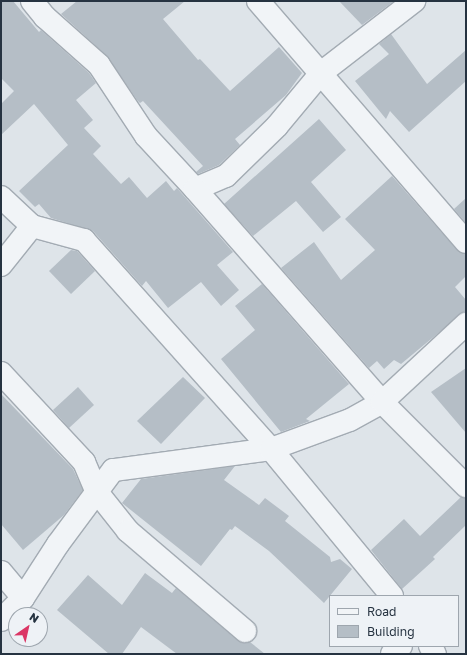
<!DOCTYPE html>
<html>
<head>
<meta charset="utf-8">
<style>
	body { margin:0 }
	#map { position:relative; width:467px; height:655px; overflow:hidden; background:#dee4e9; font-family:"Golos Text",sans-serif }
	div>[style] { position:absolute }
	.building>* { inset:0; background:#b5bec6 }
	.roads { filter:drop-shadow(1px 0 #a3abb3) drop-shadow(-1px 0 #a3abb3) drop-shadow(0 1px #a3abb3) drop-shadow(0 -1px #a3abb3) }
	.minor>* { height:22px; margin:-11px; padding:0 11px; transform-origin:11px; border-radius:11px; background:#f1f4f7 }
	span { translate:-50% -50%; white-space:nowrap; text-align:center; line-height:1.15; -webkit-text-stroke:4px #eef2f6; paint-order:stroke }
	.frame { position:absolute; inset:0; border:2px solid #263341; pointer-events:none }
	.legend { position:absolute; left:329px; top:595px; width:130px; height:52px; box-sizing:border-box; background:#eef2f6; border:1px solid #9ea6ae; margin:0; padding:5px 7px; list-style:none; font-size:12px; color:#263341 }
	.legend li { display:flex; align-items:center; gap:8px; height:20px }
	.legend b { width:20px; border:1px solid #9ea6ae }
	.north { position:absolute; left:8px; top:607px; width:40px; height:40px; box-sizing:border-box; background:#eef2f6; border:1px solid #9ea6ae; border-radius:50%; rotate:34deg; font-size:11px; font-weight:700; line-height:16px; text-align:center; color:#263341 }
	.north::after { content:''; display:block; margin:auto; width:14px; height:18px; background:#db3665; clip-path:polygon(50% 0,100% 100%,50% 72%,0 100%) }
</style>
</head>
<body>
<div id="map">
	<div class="building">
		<i style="clip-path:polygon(1px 1px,13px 1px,39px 32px,41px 30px,89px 73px,96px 83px,76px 100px,93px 120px,84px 128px,101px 146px,93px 154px,121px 184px,129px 177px,147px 198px,166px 181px,174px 191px,177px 188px,233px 252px,217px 265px,239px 290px,221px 306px,201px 282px,168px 308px,146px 281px,142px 286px,93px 231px,51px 218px,39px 204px,35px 207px,19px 191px,68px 145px,34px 104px,1px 135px,1px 104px,14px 91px,1px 78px)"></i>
		<i style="clip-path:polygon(77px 1px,185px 1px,163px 19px,198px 60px,200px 59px,230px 91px,279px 47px,302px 73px,286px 95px,235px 139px,240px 145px,219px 165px,198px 174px,196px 172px,203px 166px,143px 101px,140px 103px,137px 100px,107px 56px,61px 14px)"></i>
		<i style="clip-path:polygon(339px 1px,394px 1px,362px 25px)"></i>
		<i style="clip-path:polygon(391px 34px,427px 84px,466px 50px,466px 81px,409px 132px,390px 111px,386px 119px,355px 81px,389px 54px,379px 44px)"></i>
		<i style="clip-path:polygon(319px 119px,346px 150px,311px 182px,341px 217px,323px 232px,296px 201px,253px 236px,224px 204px)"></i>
		<i style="clip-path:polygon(392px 176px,457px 250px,466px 254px,466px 276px,455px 287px,466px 300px,466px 310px,401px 364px,394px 360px,384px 369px,377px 361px,369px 368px,281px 268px,314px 242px,341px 280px,375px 250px,345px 219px)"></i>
		<i style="clip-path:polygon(466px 198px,466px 223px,454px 209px)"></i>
		<i style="clip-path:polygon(71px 250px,77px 251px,95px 271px,71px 294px,49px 271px)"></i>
		<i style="clip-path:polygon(262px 284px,349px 384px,306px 419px,310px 421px,281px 432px,221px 359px,255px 330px,235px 306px)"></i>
		<i style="clip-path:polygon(466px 368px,466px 433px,431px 392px)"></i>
		<i style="clip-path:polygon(183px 377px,205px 398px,161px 444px,137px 421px)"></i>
		<i style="clip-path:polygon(78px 387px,94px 405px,69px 428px,53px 410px)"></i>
		<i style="clip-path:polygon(1px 394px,73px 469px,83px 490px,64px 515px,23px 550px,1px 524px)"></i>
		<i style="clip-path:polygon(235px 466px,224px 480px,259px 505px,265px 498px,289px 516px,285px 521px,330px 557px,331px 562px,340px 559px,352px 569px,324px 603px,269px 551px,235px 526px,232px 530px,230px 529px,201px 566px,122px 503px,141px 479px)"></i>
		<i style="clip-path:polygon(461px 497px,466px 498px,466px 525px,433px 557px,435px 559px,402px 589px,371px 550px,404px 519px,420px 536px)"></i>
		<i style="clip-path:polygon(145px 573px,172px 593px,176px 588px,237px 640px,250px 642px,265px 654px,177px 654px,141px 627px,122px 654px,109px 654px,57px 610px,88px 575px,122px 605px)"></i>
	</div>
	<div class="roads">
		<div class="minor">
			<i style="left:32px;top:1px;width:21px;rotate:51deg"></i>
			<i style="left:45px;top:17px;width:72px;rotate:41.6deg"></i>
			<i style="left:99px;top:65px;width:85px;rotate:56.5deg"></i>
			<i style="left:146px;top:136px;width:72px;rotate:47.2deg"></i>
			<i style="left:195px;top:189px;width:34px;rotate:-23deg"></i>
			<i style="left:226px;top:176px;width:71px;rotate:-44.4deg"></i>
			<i style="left:277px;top:126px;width:69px;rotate:-50.3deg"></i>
			<i style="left:321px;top:73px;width:118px;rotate:-37.7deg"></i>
			<i style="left:258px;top:1px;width:318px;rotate:49.2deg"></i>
			<i style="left:195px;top:189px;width:283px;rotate:48.7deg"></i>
			<i style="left:382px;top:402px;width:119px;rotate:45deg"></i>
			<i style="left:1px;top:197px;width:42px;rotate:43.1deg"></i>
			<i style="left:32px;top:226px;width:54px;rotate:15.1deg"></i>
			<i style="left:84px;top:240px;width:280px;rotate:48.2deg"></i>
			<i style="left:271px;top:449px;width:159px;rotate:172.4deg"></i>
			<i style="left:113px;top:470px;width:92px;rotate:126.6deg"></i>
			<i style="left:58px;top:544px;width:64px;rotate:122.9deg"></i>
			<i style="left:23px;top:598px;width:34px;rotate:-130deg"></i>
			<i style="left:1px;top:265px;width:50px;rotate:-51.5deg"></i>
			<i style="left:1px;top:373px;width:122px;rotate:47deg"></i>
			<i style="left:84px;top:462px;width:33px;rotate:67deg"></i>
			<i style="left:97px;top:492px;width:50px;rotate:51.5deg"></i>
			<i style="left:128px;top:531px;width:154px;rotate:40.5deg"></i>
			<i style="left:392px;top:596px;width:190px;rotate:-129.5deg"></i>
			<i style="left:271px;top:449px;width:84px;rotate:-20.2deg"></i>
			<i style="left:350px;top:420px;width:37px;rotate:-29deg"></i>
			<i style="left:382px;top:402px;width:115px;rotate:-42.9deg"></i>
			<i style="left:1px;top:620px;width:31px;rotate:-45deg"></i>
			<i style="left:430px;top:646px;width:9px;rotate:58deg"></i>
			<i style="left:392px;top:654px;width:12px;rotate:-42deg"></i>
		</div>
	</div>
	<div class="frame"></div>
	<ul class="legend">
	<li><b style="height:5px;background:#f1f4f7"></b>Road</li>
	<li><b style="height:11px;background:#b5bec6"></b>Building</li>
	</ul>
	<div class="north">N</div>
</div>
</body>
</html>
